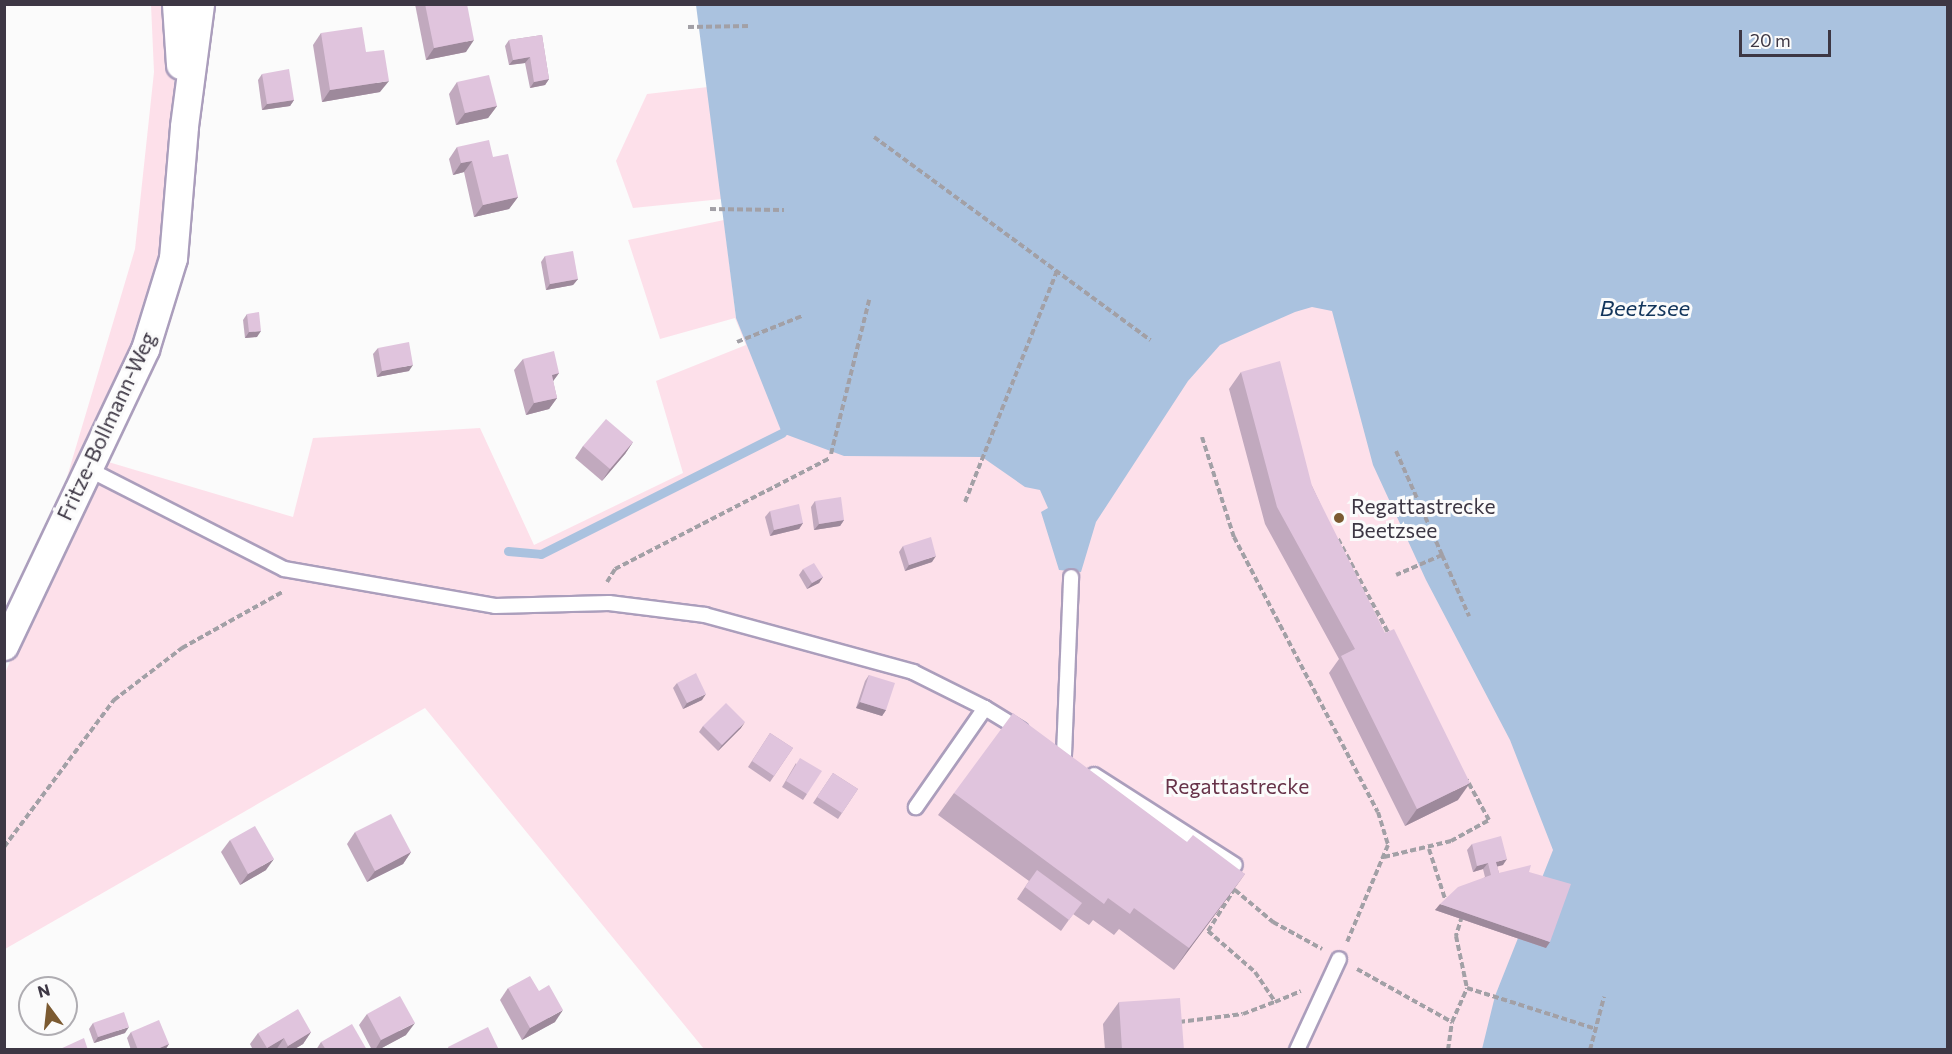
<!DOCTYPE html>
<html>
<head>
<meta charset="utf-8">
<style>
	body { margin:0 }
	#map { position:relative; width:1952px; height:1054px; overflow:hidden; background:#fbfbfb; font-family:Commissioner,sans-serif }
	div>[style] { position:absolute }
	.green>* { inset:0; background:#fde0ea }
	.water>* { inset:0; background:#aac2df }
	.stream>* { height:9px; margin:-4.5px; padding:0 4.5px; transform-origin:4.5px; border-radius:4.5px; background:#aac2df }
	.path>* { height:4px; margin-top:-2px; transform-origin:0; background:repeating-linear-gradient(90deg,#a2a0a6 0 6px,transparent 0 9px) }
	.roads { filter:drop-shadow(2px 0 #ab9ebc) drop-shadow(-2px 0 #ab9ebc) drop-shadow(0 2px #ab9ebc) drop-shadow(0 -2px #ab9ebc) }
	.lane>* { height:14px; margin:-7px; padding:0 7px; transform-origin:7px; border-radius:7px; background:#fff }
	.street>* { height:27px; margin:-13.5px; padding:0 13.5px; transform-origin:13.5px; border-radius:13.5px; background:#fff }
	.wall>* { inset:0; background:#c1a9be }
	.shaded-wall>* { inset:0; background:#9d899b }
	.building>* { inset:0; background:#e0c4dd }
	.dots>* { width:16px; height:16px; translate:-50% -50%; box-sizing:border-box; border:3px solid #fbfbfb; border-radius:50% }
	span { translate:-50% -50%; white-space:nowrap; text-align:center; line-height:1.15; -webkit-text-stroke:6px #fbfbfb; paint-order:stroke }
	.street-label { font-size:21px; color:#3d3744 }
	.poi-label { font-size:21px; color:#3d3744 }
	.left { translate:0 -50%; text-align:left }
	.park-label { font-size:21px; color:#673349 }
	.water-label { font-size:22px; color:#13355b; font-style:italic }
	.frame { position:absolute; inset:0; border:6px solid #3d3744; pointer-events:none }
	.north { position:absolute; left:18px; top:976px; width:60px; height:60px; box-sizing:border-box; background:#fbfbfb; border:2px solid #afadb2; border-radius:50%; rotate:345deg; font-size:16px; font-weight:700; line-height:24px; text-align:center; color:#3d3744 }
	.north::after { content:''; display:block; margin:auto; width:21px; height:27px; background:#7b5a31; clip-path:polygon(50% 0,100% 100%,50% 72%,0 100%) }
	.scale { position:absolute; left:1739px; top:30px; width:92px; height:27px; box-sizing:border-box; border:3px solid #3d3744; border-top:0; padding-left:8px; font-size:18px; line-height:21px; white-space:nowrap; color:#3d3744; -webkit-text-stroke:4px #fbfbfb; paint-order:stroke }
</style>
</head>
<body>
<div id="map">
	<div class="green">
		<i style="clip-path:polygon(151px 5px,169px 5px,175px 92px,162px 245px,128px 351px,67px 477px,135px 249px,154px 72px)"></i>
		<i style="clip-path:polygon(1947px 5px,1947px 1049px,704px 1049px,425px 708px,5px 949px,5px 673px,62px 543px,105px 461px,293px 517px,313px 438px,480px 428px,534px 545px,683px 473px,656px 381px,746px 345px,735px 318px,660px 339px,628px 240px,724px 220px,736px 318px)"></i>
		<i style="clip-path:polygon(708px 87px,722px 199px,633px 208px,616px 161px,647px 94px)"></i>
	</div>
	<div class="water">
		<i style="clip-path:polygon(696px 5px,1947px 5px,1947px 1049px,1482px 1049px,1495px 996px,1553px 850px,1510px 740px,1426px 580px,1373px 465px,1332px 311px,1312px 307px,1295px 312px,1220px 345px,1188px 381px,1096px 522px,1081px 572px,1059px 570px,1041px 512px,1048px 508px,1040px 490px,1025px 487px,982px 457px,844px 456px,782px 433px,736px 318px)"></i>
	</div>
	<div class="stream">
		<i style="left:508px;top:551px;width:33px;rotate:5deg"></i>
		<i style="left:541px;top:554px;width:270px;rotate:-26.7deg"></i>
	</div>
	<div class="path">
		<i style="left:688px;top:27px;width:62px;rotate:-0.9deg"></i>
		<i style="left:874px;top:137px;width:343px;rotate:36.3deg"></i>
		<i style="left:710px;top:209px;width:74px;rotate:0.8deg"></i>
		<i style="left:737px;top:342px;width:70px;rotate:-21.8deg"></i>
		<i style="left:1202px;top:437px;width:105px;rotate:72.3deg"></i>
		<i style="left:1234px;top:537px;width:310px;rotate:62.4deg"></i>
		<i style="left:1378px;top:812px;width:34px;rotate:73deg"></i>
		<i style="left:1388px;top:845px;width:105px;rotate:112.9deg"></i>
		<i style="left:1396px;top:451px;width:114px;rotate:66.1deg"></i>
		<i style="left:1442px;top:555px;width:50px;rotate:156.5deg"></i>
		<i style="left:831px;top:454px;width:159px;rotate:-76.1deg"></i>
		<i style="left:965px;top:502px;width:249px;rotate:-68.3deg"></i>
		<i style="left:1338px;top:539px;width:110px;rotate:61.8deg"></i>
		<i style="left:1442px;top:555px;width:67px;rotate:66.1deg"></i>
		<i style="left:607px;top:582px;width:15px;rotate:-58deg"></i>
		<i style="left:615px;top:569px;width:242px;rotate:-27.3deg"></i>
		<i style="left:4px;top:847px;width:184px;rotate:-53.2deg"></i>
		<i style="left:114px;top:700px;width:86px;rotate:-37.4deg"></i>
		<i style="left:182px;top:648px;width:115px;rotate:-29.2deg"></i>
		<i style="left:1429px;top:849px;width:56px;rotate:72.2deg"></i>
		<i style="left:1384px;top:857px;width:69px;rotate:-13.4deg"></i>
		<i style="left:1451px;top:841px;width:43px;rotate:-28.9deg"></i>
		<i style="left:1489px;top:820px;width:46px;rotate:-118.8deg"></i>
		<i style="left:1235px;top:888px;width:51px;rotate:122.1deg"></i>
		<i style="left:1208px;top:931px;width:62px;rotate:41.1deg"></i>
		<i style="left:1255px;top:972px;width:36px;rotate:56deg"></i>
		<i style="left:1275px;top:1002px;width:28px;rotate:-23deg"></i>
		<i style="left:1235px;top:890px;width:50px;rotate:40.1deg"></i>
		<i style="left:1273px;top:922px;width:56px;rotate:28.9deg"></i>
		<i style="left:1462px;top:916px;width:21px;rotate:107deg"></i>
		<i style="left:1456px;top:936px;width:53px;rotate:78.1deg"></i>
		<i style="left:1357px;top:969px;width:109px;rotate:29.2deg"></i>
		<i style="left:1452px;top:1022px;width:37px;rotate:-66deg"></i>
		<i style="left:1467px;top:988px;width:135px;rotate:17.6deg"></i>
		<i style="left:1179px;top:1022px;width:64px;rotate:-7.1deg"></i>
		<i style="left:1243px;top:1014px;width:34px;rotate:-21deg"></i>
		<i style="left:1191px;top:1050px;width:68px"></i>
		<i style="left:1448px;top:1050px;width:28px;rotate:-82deg"></i>
		<i style="left:1590px;top:1050px;width:55px;rotate:-75.2deg"></i>
	</div>
	<div class="roads">
		<div class="lane">
			<i style="left:86px;top:468px;width:222px;rotate:27deg"></i>
			<i style="left:284px;top:569px;width:214px;rotate:9.9deg"></i>
			<i style="left:495px;top:606px;width:114px;rotate:-1.5deg"></i>
			<i style="left:609px;top:603px;width:97px;rotate:7.1deg"></i>
			<i style="left:705px;top:615px;width:216px;rotate:15.3deg"></i>
			<i style="left:913px;top:672px;width:80px;rotate:26.6deg"></i>
			<i style="left:985px;top:708px;width:121px;rotate:124.9deg"></i>
			<i style="left:985px;top:708px;width:42px;rotate:31.4deg"></i>
			<i style="left:1064px;top:755px;width:178px;rotate:-87.7deg"></i>
			<i style="left:1094px;top:775px;width:167px;rotate:32.6deg"></i>
			<i style="left:1297px;top:1050px;width:100px;rotate:-65.2deg"></i>
		</div>
		<div class="street">
			<i style="left:176px;top:4px;width:61px;rotate:86.2deg"></i>
			<i style="left:4px;top:646px;width:329px;rotate:-64.6deg"></i>
			<i style="left:145px;top:349px;width:95px;rotate:-72.9deg"></i>
			<i style="left:173px;top:258px;width:132px;rotate:-85.2deg"></i>
			<i style="left:184px;top:126px;width:123px;rotate:-82.5deg"></i>
		</div>
	</div>
	<div class="wall">
		<i style="clip-path:polygon(415px 4px,467px 4px,466px 52px,426px 60px)"></i>
		<i style="clip-path:polygon(321px 33px,366px 52px,380px 92px,322px 102px,313px 45px)"></i>
		<i style="clip-path:polygon(542px 35px,549px 79px,545px 85px,530px 88px,525px 63px,509px 65px,505px 46px,509px 40px)"></i>
		<i style="clip-path:polygon(262px 74px,294px 100px,290px 106px,262px 110px,258px 80px)"></i>
		<i style="clip-path:polygon(457px 82px,497px 106px,488px 118px,456px 125px,449px 94px)"></i>
		<i style="clip-path:polygon(457px 147px,493px 157px,518px 197px,509px 209px,474px 217px,464px 172px,453px 175px,449px 159px)"></i>
		<i style="clip-path:polygon(545px 256px,578px 279px,573px 285px,546px 290px,541px 262px)"></i>
		<i style="clip-path:polygon(247px 314px,257px 337px,245px 338px,243px 320px)"></i>
		<i style="clip-path:polygon(378px 348px,409px 371px,377px 377px,373px 354px)"></i>
		<i style="clip-path:polygon(523px 359px,559px 373px,553px 381px,557px 398px,549px 409px,526px 415px,514px 370px)"></i>
		<i style="clip-path:polygon(1241px 372px,1312px 486px,1458px 800px,1405px 826px,1329px 673px,1339px 659px,1265px 524px,1229px 389px)"></i>
		<i style="clip-path:polygon(633px 442px,625px 454px,602px 481px,575px 458px,583px 446px)"></i>
		<i style="clip-path:polygon(815px 501px,844px 520px,840px 526px,814px 530px,811px 507px)"></i>
		<i style="clip-path:polygon(770px 511px,803px 523px,799px 529px,770px 536px,765px 517px)"></i>
		<i style="clip-path:polygon(903px 546px,932px 562px,905px 571px,899px 552px)"></i>
		<i style="clip-path:polygon(803px 569px,823px 577px,819px 583px,807px 589px,799px 575px)"></i>
		<i style="clip-path:polygon(869px 675px,886px 710px,882px 716px,856px 708px,865px 681px)"></i>
		<i style="clip-path:polygon(677px 683px,702px 700px,683px 709px,673px 688px)"></i>
		<i style="clip-path:polygon(703px 726px,741px 728px,718px 751px,699px 732px)"></i>
		<i style="clip-path:polygon(770px 733px,793px 748px,770px 782px,748px 767px)"></i>
		<i style="clip-path:polygon(796px 763px,807px 794px,803px 800px,782px 787px)"></i>
		<i style="clip-path:polygon(833px 773px,858px 789px,838px 819px,813px 803px)"></i>
		<i style="clip-path:polygon(954px 793px,1187px 842px,1245px 874px,1174px 970px,1119px 929px,1114px 935px,1093px 920px,1089px 925px,1073px 914px,1061px 931px,1017px 899px,1029px 881px,938px 815px)"></i>
		<i style="clip-path:polygon(355px 832px,411px 852px,403px 864px,367px 882px,347px 844px)"></i>
		<i style="clip-path:polygon(230px 840px,266px 870px,240px 885px,221px 852px)"></i>
		<i style="clip-path:polygon(1472px 844px,1503px 865px,1497px 866px,1499px 873px,1529px 872px,1546px 948px,1435px 910px,1485px 877px,1483px 869px,1473px 872px,1467px 850px)"></i>
		<i style="clip-path:polygon(508px 988px,555px 1022px,522px 1040px,500px 1000px)"></i>
		<i style="clip-path:polygon(1119px 1002px,1184px 1050px,1105px 1050px,1103px 1024px)"></i>
		<i style="clip-path:polygon(367px 1014px,406px 1035px,378px 1050px,372px 1050px,359px 1025px)"></i>
		<i style="clip-path:polygon(93px 1023px,125px 1033px,94px 1043px,89px 1029px)"></i>
		<i style="clip-path:polygon(131px 1032px,169px 1044px,165px 1050px,131px 1050px,127px 1038px)"></i>
		<i style="clip-path:polygon(311px 1032px,303px 1044px,293px 1050px,253px 1050px,250px 1044px,258px 1033px)"></i>
		<i style="clip-path:polygon(321px 1042px,367px 1050px,316px 1050px)"></i>
	</div>
	<div class="shaded-wall">
		<i style="clip-path:polygon(474px 40px,466px 52px,426px 60px,434px 48px)"></i>
		<i style="clip-path:polygon(530px 57px,525px 63px,509px 65px,513px 60px)"></i>
		<i style="clip-path:polygon(549px 79px,545px 85px,530px 88px,534px 82px)"></i>
		<i style="clip-path:polygon(389px 81px,380px 92px,322px 102px,330px 90px)"></i>
		<i style="clip-path:polygon(294px 100px,290px 106px,262px 110px,267px 104px)"></i>
		<i style="clip-path:polygon(497px 106px,488px 118px,456px 125px,465px 113px)"></i>
		<i style="clip-path:polygon(472px 161px,464px 172px,453px 175px,461px 163px)"></i>
		<i style="clip-path:polygon(518px 197px,509px 209px,474px 217px,483px 205px)"></i>
		<i style="clip-path:polygon(578px 279px,573px 285px,546px 290px,550px 284px)"></i>
		<i style="clip-path:polygon(261px 331px,257px 337px,245px 338px,249px 332px)"></i>
		<i style="clip-path:polygon(413px 365px,409px 371px,377px 377px,382px 371px)"></i>
		<i style="clip-path:polygon(559px 373px,551px 384px,552px 375px)"></i>
		<i style="clip-path:polygon(557px 398px,549px 409px,526px 415px,534px 403px)"></i>
		<i style="clip-path:polygon(633px 442px,625px 454px,602px 481px,610px 469px)"></i>
		<i style="clip-path:polygon(844px 520px,840px 526px,814px 530px,819px 524px)"></i>
		<i style="clip-path:polygon(803px 523px,799px 529px,770px 536px,774px 530px)"></i>
		<i style="clip-path:polygon(936px 556px,932px 562px,905px 571px,909px 565px)"></i>
		<i style="clip-path:polygon(823px 577px,819px 583px,807px 589px,812px 583px)"></i>
		<i style="clip-path:polygon(706px 694px,702px 700px,683px 709px,687px 703px)"></i>
		<i style="clip-path:polygon(860px 702px,886px 710px,882px 716px,856px 708px)"></i>
		<i style="clip-path:polygon(745px 722px,741px 728px,718px 751px,722px 745px)"></i>
		<i style="clip-path:polygon(1470px 783px,1458px 800px,1405px 826px,1417px 809px)"></i>
		<i style="clip-path:polygon(411px 852px,403px 864px,367px 882px,375px 871px)"></i>
		<i style="clip-path:polygon(274px 859px,266px 870px,240px 885px,248px 874px)"></i>
		<i style="clip-path:polygon(1507px 859px,1503px 865px,1492px 868px,1496px 862px)"></i>
		<i style="clip-path:polygon(1488px 863px,1483px 869px,1473px 872px,1477px 866px)"></i>
		<i style="clip-path:polygon(1245px 874px,1229px 896px,1174px 970px,1189px 948px)"></i>
		<i style="clip-path:polygon(1440px 904px,1550px 942px,1546px 948px,1435px 910px)"></i>
		<i style="clip-path:polygon(563px 1010px,555px 1022px,522px 1040px,530px 1028px)"></i>
		<i style="clip-path:polygon(415px 1023px,406px 1035px,378px 1050px,375px 1050px,381px 1040px)"></i>
		<i style="clip-path:polygon(129px 1027px,125px 1033px,94px 1043px,98px 1037px)"></i>
		<i style="clip-path:polygon(311px 1032px,303px 1044px,293px 1050px,285px 1050px,288px 1046px)"></i>
		<i style="clip-path:polygon(284px 1038px,276px 1050px,266px 1050px,267px 1048px)"></i>
		<i style="clip-path:polygon(169px 1044px,165px 1050px,155px 1050px)"></i>
	</div>
	<div class="building">
		<i style="clip-path:polygon(425px 4px,467px 4px,474px 40px,434px 48px)"></i>
		<i style="clip-path:polygon(362px 27px,366px 52px,384px 50px,389px 81px,330px 90px,321px 33px)"></i>
		<i style="clip-path:polygon(542px 35px,549px 79px,534px 82px,530px 57px,513px 60px,509px 40px)"></i>
		<i style="clip-path:polygon(289px 69px,294px 100px,267px 104px,262px 74px)"></i>
		<i style="clip-path:polygon(489px 75px,497px 106px,465px 113px,457px 82px)"></i>
		<i style="clip-path:polygon(489px 140px,493px 157px,508px 154px,518px 197px,483px 205px,472px 161px,461px 163px,457px 147px)"></i>
		<i style="clip-path:polygon(573px 251px,578px 279px,550px 284px,545px 256px)"></i>
		<i style="clip-path:polygon(259px 312px,261px 331px,249px 332px,247px 314px)"></i>
		<i style="clip-path:polygon(409px 342px,413px 365px,382px 371px,378px 348px)"></i>
		<i style="clip-path:polygon(554px 351px,559px 373px,552px 375px,557px 398px,534px 403px,523px 359px)"></i>
		<i style="clip-path:polygon(1280px 361px,1312px 486px,1385px 633px,1394px 629px,1470px 783px,1417px 809px,1341px 656px,1355px 649px,1277px 507px,1241px 372px)"></i>
		<i style="clip-path:polygon(606px 419px,633px 442px,610px 469px,583px 446px)"></i>
		<i style="clip-path:polygon(841px 497px,844px 520px,819px 524px,815px 501px)"></i>
		<i style="clip-path:polygon(799px 504px,803px 523px,774px 530px,770px 511px)"></i>
		<i style="clip-path:polygon(931px 537px,936px 556px,909px 565px,903px 546px)"></i>
		<i style="clip-path:polygon(814px 563px,823px 577px,812px 583px,803px 569px)"></i>
		<i style="clip-path:polygon(696px 673px,706px 694px,687px 703px,677px 683px)"></i>
		<i style="clip-path:polygon(869px 675px,895px 683px,886px 710px,860px 702px)"></i>
		<i style="clip-path:polygon(726px 703px,745px 722px,722px 745px,703px 726px)"></i>
		<i style="clip-path:polygon(1013px 713px,1187px 842px,1193px 835px,1245px 874px,1189px 948px,1134px 908px,1130px 914px,1108px 898px,1104px 904px,954px 793px)"></i>
		<i style="clip-path:polygon(770px 733px,793px 748px,774px 776px,752px 761px)"></i>
		<i style="clip-path:polygon(800px 758px,822px 771px,807px 794px,786px 781px)"></i>
		<i style="clip-path:polygon(833px 773px,858px 789px,842px 813px,817px 797px)"></i>
		<i style="clip-path:polygon(391px 814px,411px 852px,375px 871px,355px 832px)"></i>
		<i style="clip-path:polygon(255px 826px,274px 859px,248px 874px,230px 840px)"></i>
		<i style="clip-path:polygon(1501px 836px,1507px 859px,1496px 862px,1499px 873px,1531px 865px,1529px 872px,1571px 884px,1550px 942px,1440px 904px,1458px 887px,1491px 875px,1488px 863px,1477px 866px,1472px 844px)"></i>
		<i style="clip-path:polygon(1037px 870px,1082px 903px,1069px 920px,1025px 887px)"></i>
		<i style="clip-path:polygon(530px 976px,539px 991px,549px 985px,563px 1010px,530px 1028px,508px 988px)"></i>
		<i style="clip-path:polygon(400px 996px,415px 1023px,381px 1040px,367px 1014px)"></i>
		<i style="clip-path:polygon(1180px 998px,1184px 1050px,1122px 1050px,1119px 1002px)"></i>
		<i style="clip-path:polygon(298px 1009px,311px 1032px,288px 1046px,284px 1038px,267px 1048px,258px 1033px)"></i>
		<i style="clip-path:polygon(124px 1012px,129px 1027px,98px 1037px,93px 1023px)"></i>
		<i style="clip-path:polygon(159px 1020px,169px 1044px,155px 1050px,138px 1050px,131px 1032px)"></i>
		<i style="clip-path:polygon(352px 1024px,367px 1050px,326px 1050px,321px 1042px)"></i>
		<i style="clip-path:polygon(488px 1027px,499px 1050px,449px 1050px,448px 1047px)"></i>
		<i style="clip-path:polygon(84px 1038px,88px 1050px,58px 1050px)"></i>
	</div>
	<div class="dots">
		<i style="left:1339px;top:518px;background:#7b5a31"></i>
	</div>
	<div class="street-label">
		<span style="left:106px;top:426px;rotate:-65deg">Fritze-Bollmann-Weg</span>
	</div>
	<div class="poi-label">
		<span class="left" style="left:1351px;top:518px">Regattastrecke<br>Beetzsee</span>
	</div>
	<div class="park-label">
		<span style="left:1237px;top:786px">Regattastrecke</span>
	</div>
	<div class="water-label">
		<span style="left:1645px;top:308px">Beetzsee</span>
	</div>
	<div class="frame"></div>
	<div class="north">N</div>
	<div class="scale">20 m</div>
</div>
</body>
</html>
